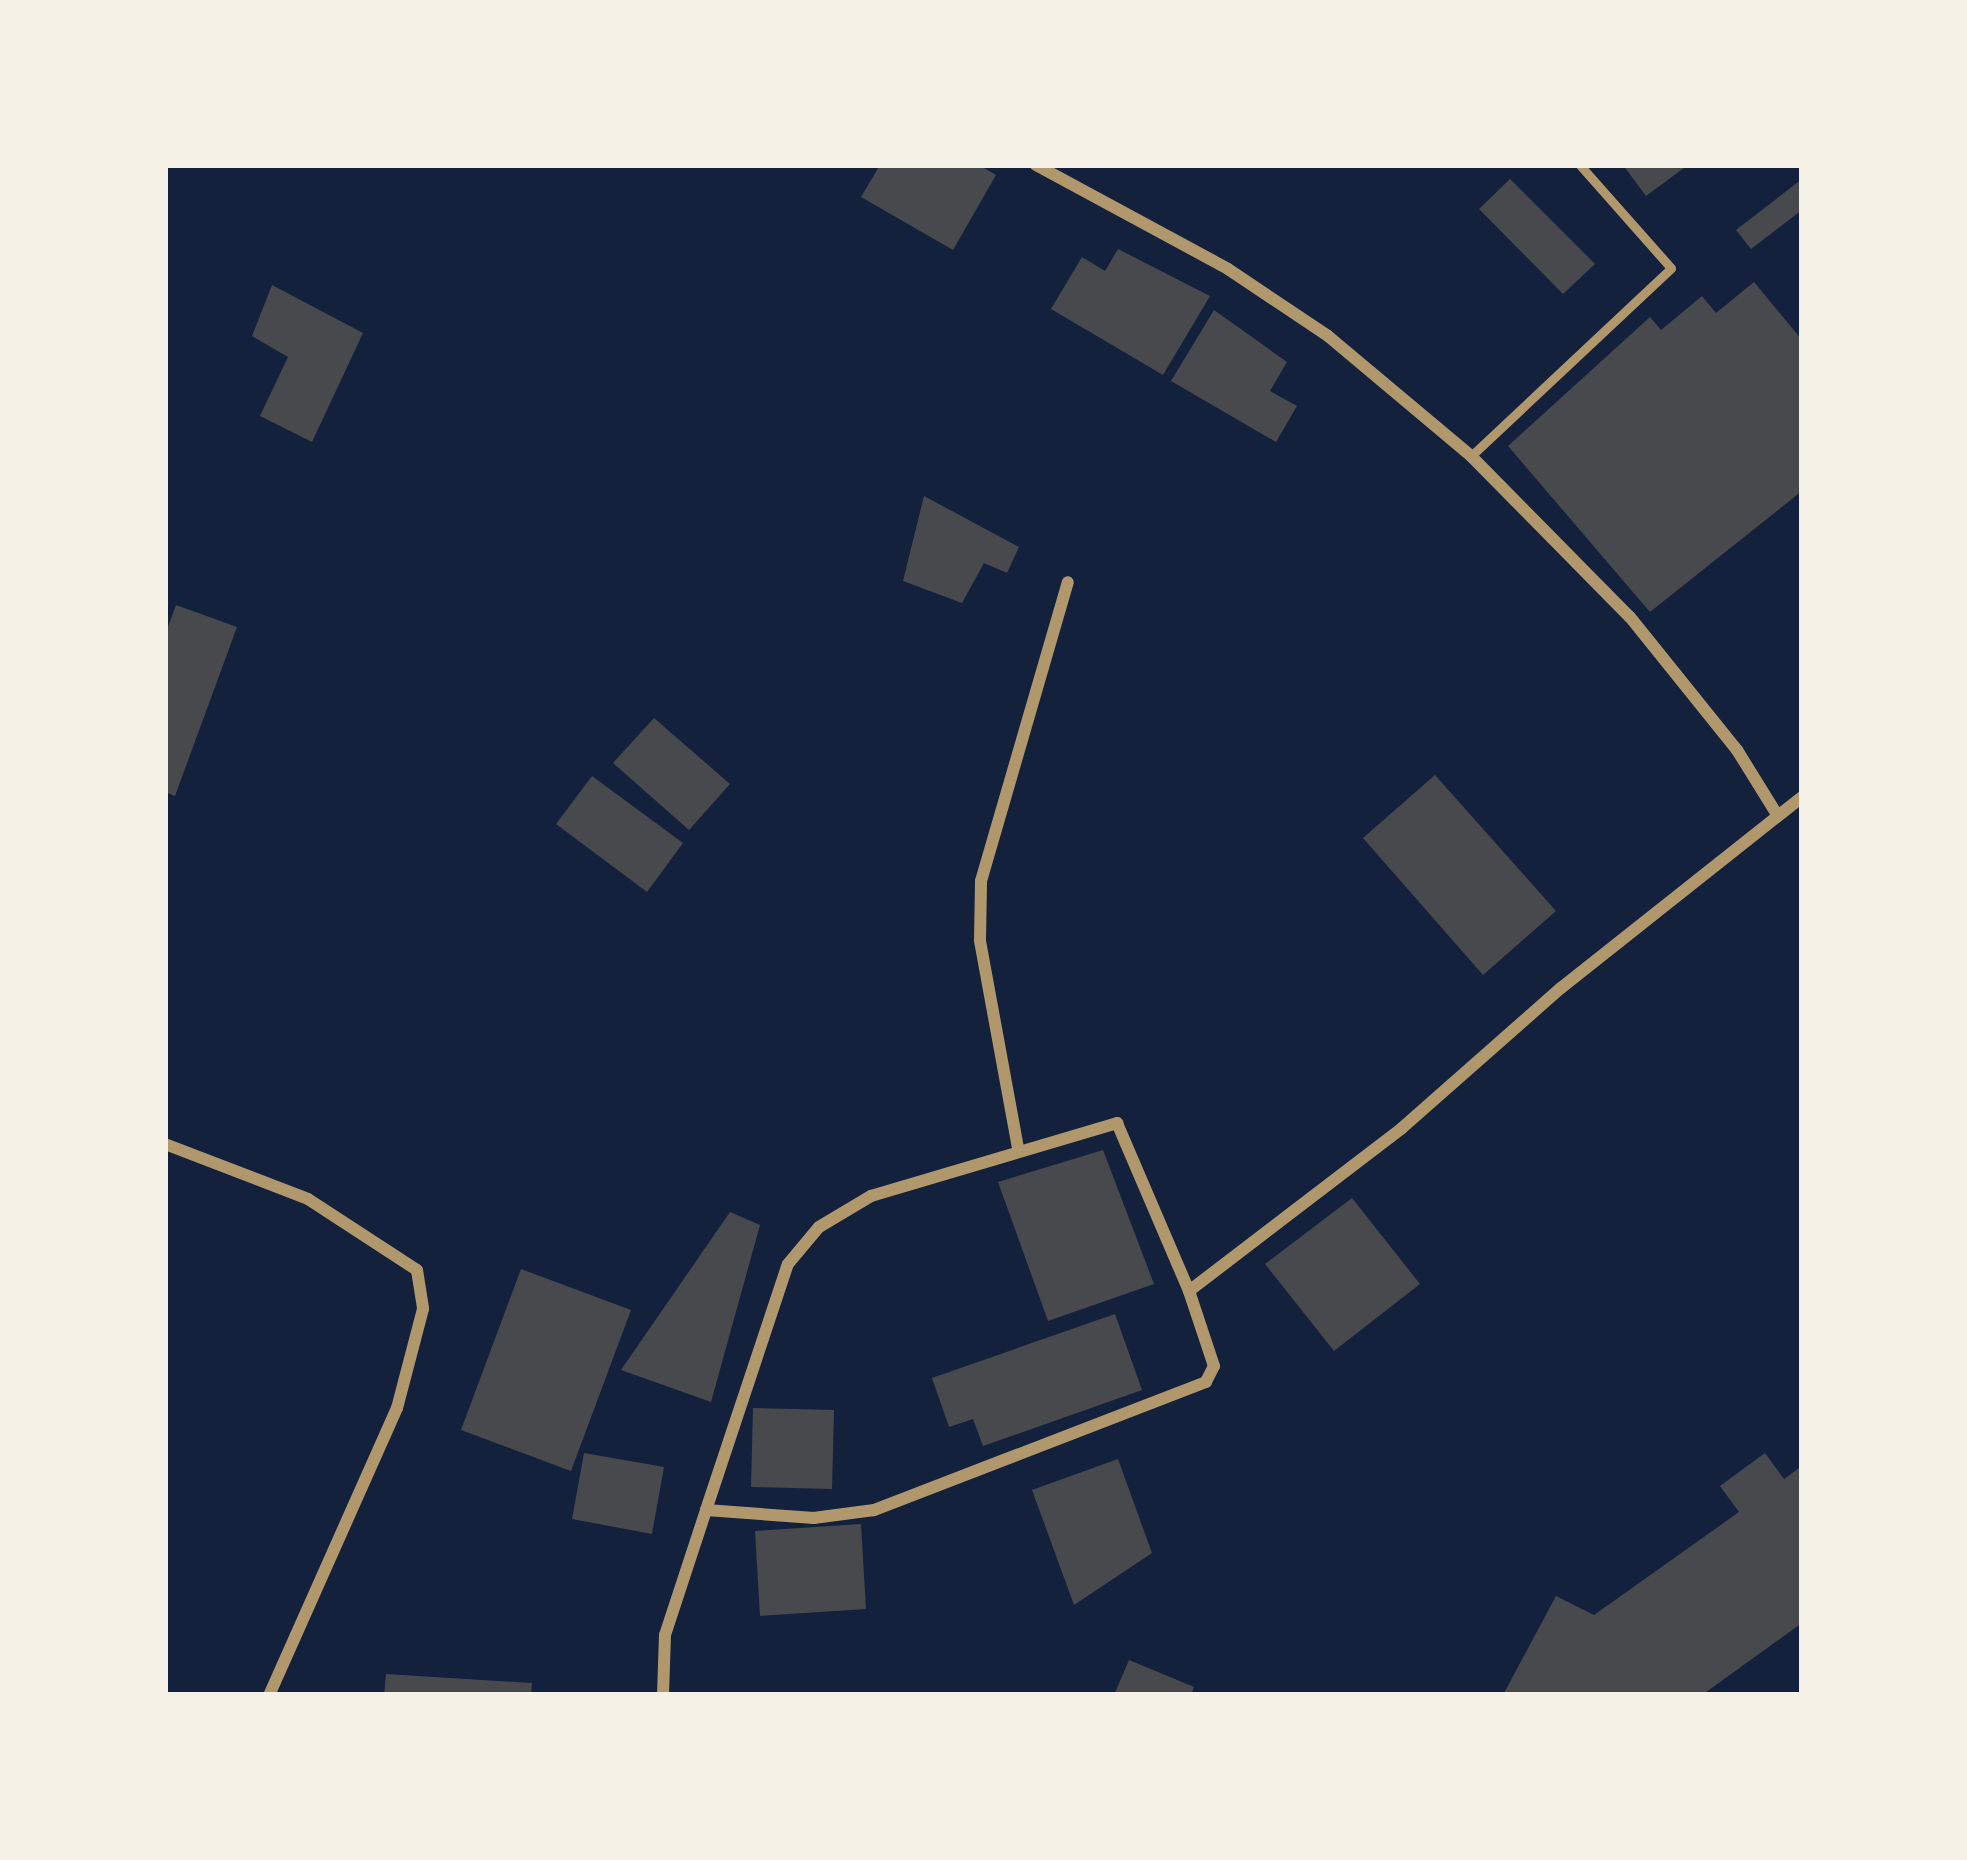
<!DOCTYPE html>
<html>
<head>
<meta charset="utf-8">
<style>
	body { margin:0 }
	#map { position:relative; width:1967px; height:1860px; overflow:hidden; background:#14213d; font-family:Helvetica,sans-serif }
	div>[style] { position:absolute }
	.building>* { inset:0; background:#48494c }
	.service>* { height:9px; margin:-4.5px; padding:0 4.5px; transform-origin:4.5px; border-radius:4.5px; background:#b1986c }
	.minor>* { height:12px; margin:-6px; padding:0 6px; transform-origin:6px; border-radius:6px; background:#b1986c }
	span { translate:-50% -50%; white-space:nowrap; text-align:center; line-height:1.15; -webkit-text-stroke:9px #f6f1e7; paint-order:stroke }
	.frame { position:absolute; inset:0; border:168px solid #f6f1e7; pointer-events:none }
</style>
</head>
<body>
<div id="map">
	<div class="building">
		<i style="clip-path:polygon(880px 165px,979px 165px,996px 175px,953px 250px,861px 197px)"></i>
		<i style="clip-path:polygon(1623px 165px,1688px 165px,1646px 196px)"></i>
		<i style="clip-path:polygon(1510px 179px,1595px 264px,1563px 294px,1479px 209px)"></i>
		<i style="clip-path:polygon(1802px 179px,1802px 210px,1751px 249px,1736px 230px)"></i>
		<i style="clip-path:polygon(1118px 249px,1210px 296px,1163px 375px,1051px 309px,1082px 257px,1105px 271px)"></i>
		<i style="clip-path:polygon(1754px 282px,1802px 340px,1802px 491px,1650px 612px,1508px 446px,1650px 317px,1661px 330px,1702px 296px,1716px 313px)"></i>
		<i style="clip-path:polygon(272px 285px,363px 333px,312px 442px,260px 416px,288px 357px,252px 336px)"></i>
		<i style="clip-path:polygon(1214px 310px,1287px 362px,1270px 391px,1297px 406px,1276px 442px,1171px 381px)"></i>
		<i style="clip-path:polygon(924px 496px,1019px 547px,1007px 573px,984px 563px,962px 603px,903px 581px)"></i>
		<i style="clip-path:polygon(176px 605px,237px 627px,175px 796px,165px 792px,165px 635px)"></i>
		<i style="clip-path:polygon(654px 718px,730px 784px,689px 830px,613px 763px)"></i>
		<i style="clip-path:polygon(1435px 775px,1556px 911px,1483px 975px,1363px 838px)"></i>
		<i style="clip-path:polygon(592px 776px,683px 843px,647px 892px,556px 824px)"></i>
		<i style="clip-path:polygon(1103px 1150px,1154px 1284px,1048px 1321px,998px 1182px)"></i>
		<i style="clip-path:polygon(1352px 1198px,1420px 1284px,1334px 1351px,1265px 1264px)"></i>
		<i style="clip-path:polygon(730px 1212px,760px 1225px,711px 1402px,621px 1370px)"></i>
		<i style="clip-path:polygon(521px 1269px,631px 1310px,571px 1471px,461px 1430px)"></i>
		<i style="clip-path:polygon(1115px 1314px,1142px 1390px,983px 1446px,973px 1419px,949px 1427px,932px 1378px)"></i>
		<i style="clip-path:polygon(753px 1408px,834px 1410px,832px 1489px,751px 1487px)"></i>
		<i style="clip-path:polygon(584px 1453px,664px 1467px,652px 1534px,572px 1519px)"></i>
		<i style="clip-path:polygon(1765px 1453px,1784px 1479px,1802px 1466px,1802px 1623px,1702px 1695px,1503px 1695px,1556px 1596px,1594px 1615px,1739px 1512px,1720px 1486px)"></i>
		<i style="clip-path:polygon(1118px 1459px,1152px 1553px,1074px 1605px,1032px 1490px)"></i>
		<i style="clip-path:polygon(861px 1524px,866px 1609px,760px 1616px,755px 1531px)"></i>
		<i style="clip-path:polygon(1129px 1660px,1194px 1687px,1191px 1695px,1114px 1695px)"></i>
		<i style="clip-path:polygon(386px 1674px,532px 1683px,531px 1695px,384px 1695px)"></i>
	</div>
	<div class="service">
		<i style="left:1471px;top:456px;width:274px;rotate:-43.2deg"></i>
		<i style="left:1671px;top:268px;width:137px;rotate:-131.5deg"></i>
	</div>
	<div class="minor">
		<i style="left:1036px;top:165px;width:218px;rotate:28.4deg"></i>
		<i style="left:1228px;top:269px;width:120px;rotate:33.8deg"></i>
		<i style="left:1328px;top:336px;width:187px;rotate:40deg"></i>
		<i style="left:1471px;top:456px;width:226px;rotate:45.4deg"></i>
		<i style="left:1630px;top:617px;width:171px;rotate:51.2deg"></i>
		<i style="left:1737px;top:750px;width:74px;rotate:58.2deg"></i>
		<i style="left:165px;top:1144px;width:153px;rotate:21deg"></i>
		<i style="left:308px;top:1199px;width:130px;rotate:33.1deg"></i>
		<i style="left:417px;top:1270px;width:39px;rotate:81deg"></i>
		<i style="left:423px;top:1309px;width:102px;rotate:104.7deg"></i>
		<i style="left:397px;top:1408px;width:314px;rotate:114deg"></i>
		<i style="left:1018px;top:1148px;width:211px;rotate:-100.4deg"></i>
		<i style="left:980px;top:940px;width:59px;rotate:-89deg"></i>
		<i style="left:981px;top:881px;width:311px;rotate:-73.8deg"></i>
		<i style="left:1189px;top:1291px;width:268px;rotate:-37.4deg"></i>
		<i style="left:1402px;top:1128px;width:212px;rotate:-41.4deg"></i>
		<i style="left:1561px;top:988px;width:308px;rotate:-38.4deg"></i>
		<i style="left:663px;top:1695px;width:60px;rotate:-88.1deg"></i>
		<i style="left:665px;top:1635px;width:132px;rotate:-71.8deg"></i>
		<i style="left:706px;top:1510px;width:259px;rotate:-71.6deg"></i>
		<i style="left:788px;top:1264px;width:48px;rotate:-50deg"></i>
		<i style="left:819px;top:1227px;width:61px;rotate:-30.8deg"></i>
		<i style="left:871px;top:1196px;width:257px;rotate:-16.5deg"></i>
		<i style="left:1117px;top:1123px;width:183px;rotate:66.8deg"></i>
		<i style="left:1189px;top:1291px;width:79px;rotate:71.6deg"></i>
		<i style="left:1214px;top:1366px;width:18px;rotate:117deg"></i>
		<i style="left:1206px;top:1382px;width:356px;rotate:158.9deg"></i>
		<i style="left:874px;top:1510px;width:61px;rotate:172.4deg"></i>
		<i style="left:814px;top:1518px;width:108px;rotate:-175.8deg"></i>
	</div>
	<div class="frame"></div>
</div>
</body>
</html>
